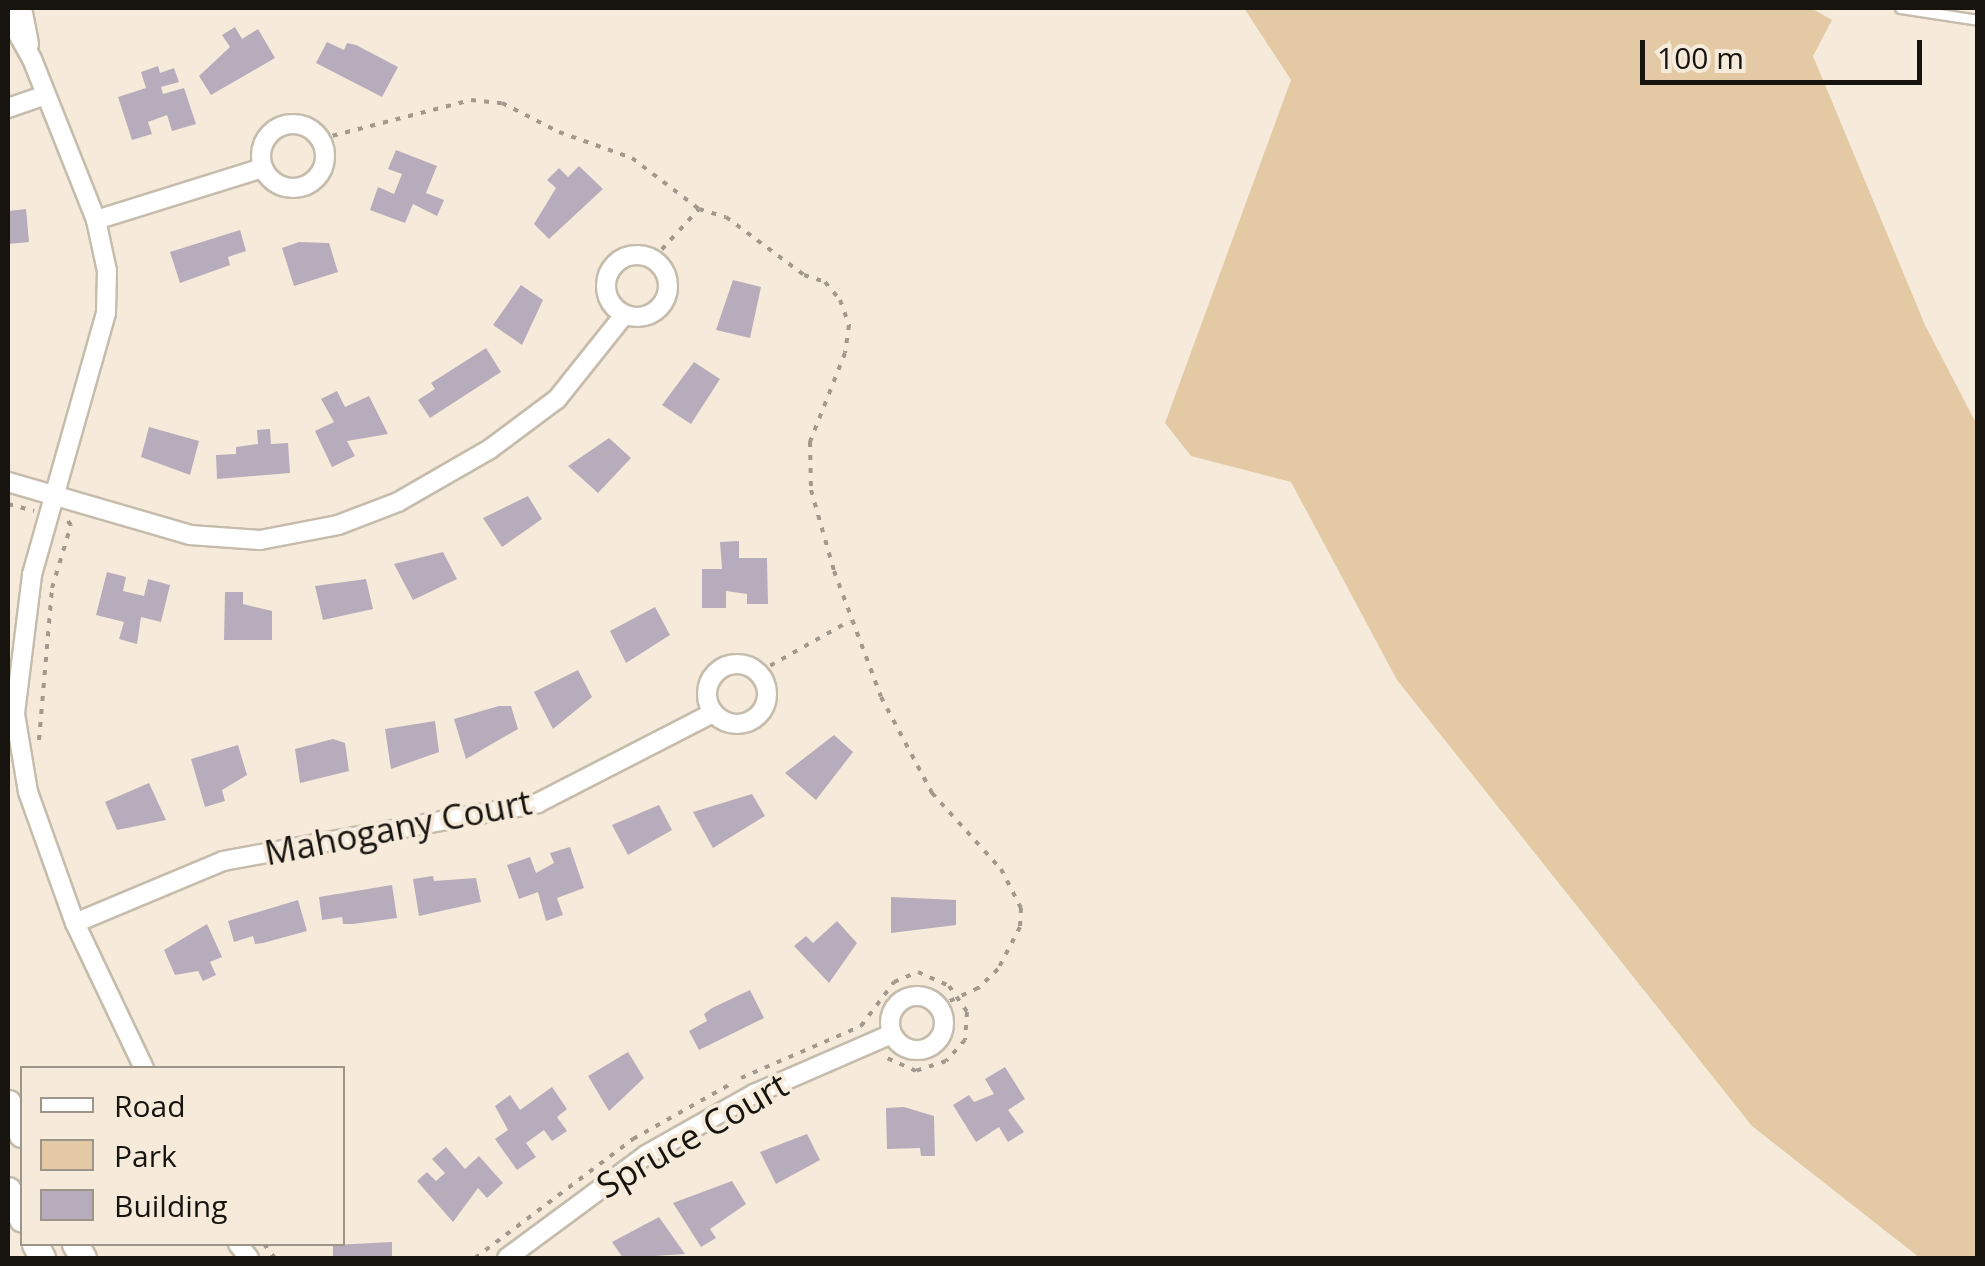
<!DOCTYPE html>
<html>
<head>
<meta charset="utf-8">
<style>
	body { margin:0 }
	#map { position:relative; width:1985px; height:1266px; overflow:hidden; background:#f6ebdb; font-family:"Open Sans",sans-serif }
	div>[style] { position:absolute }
	.green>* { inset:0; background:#e3caa5 }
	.building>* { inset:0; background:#b7acbb }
	.path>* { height:4px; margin-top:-2px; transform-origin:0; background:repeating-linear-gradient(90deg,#a1998d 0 5px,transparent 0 13px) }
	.roads { filter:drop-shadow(2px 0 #c6bcac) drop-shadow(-2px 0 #c6bcac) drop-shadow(0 2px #c6bcac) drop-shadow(0 -2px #c6bcac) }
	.lane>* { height:9px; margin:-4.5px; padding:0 4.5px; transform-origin:4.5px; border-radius:4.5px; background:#fff }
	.street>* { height:18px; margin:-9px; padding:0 9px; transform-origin:9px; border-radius:9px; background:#fff }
	.street>.ring { margin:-9px; padding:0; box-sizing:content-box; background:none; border:18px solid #fff; border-radius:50% }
	.secondary>* { height:25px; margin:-12.5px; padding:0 12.5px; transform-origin:12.5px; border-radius:12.5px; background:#fff }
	span { translate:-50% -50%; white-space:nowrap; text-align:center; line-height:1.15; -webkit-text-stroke:8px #f6ebdb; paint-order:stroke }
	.street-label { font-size:35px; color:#17130e }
	.frame { position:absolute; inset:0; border:10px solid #17130e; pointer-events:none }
	.legend { position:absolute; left:20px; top:1066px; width:325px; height:180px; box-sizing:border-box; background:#f6ebdb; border:2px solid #9d9589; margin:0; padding:12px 18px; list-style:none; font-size:30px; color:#17130e }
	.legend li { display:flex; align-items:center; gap:20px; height:50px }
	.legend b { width:50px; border:2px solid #9d9589 }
	.scale { position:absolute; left:1640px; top:40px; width:282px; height:45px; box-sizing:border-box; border:5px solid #17130e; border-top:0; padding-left:12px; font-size:30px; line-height:35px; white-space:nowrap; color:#17130e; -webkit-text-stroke:8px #f6ebdb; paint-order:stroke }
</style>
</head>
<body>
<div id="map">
	<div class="green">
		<i style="clip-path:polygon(1244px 8px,1811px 8px,1832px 20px,1813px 56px,1925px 325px,1977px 425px,1977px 1258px,1920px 1258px,1752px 1126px,1397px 680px,1291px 482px,1191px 456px,1165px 423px,1291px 80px)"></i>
	</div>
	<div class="building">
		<i style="clip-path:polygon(235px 27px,242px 39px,258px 29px,275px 58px,211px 95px,199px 76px,230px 47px,222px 35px)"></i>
		<i style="clip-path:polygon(327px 42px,344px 50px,347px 43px,356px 45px,398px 67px,382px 97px,316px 63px)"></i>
		<i style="clip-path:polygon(158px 66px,160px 73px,174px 68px,179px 82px,161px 87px,163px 94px,184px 88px,196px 124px,172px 131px,167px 115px,148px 122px,152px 134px,132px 140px,118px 97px,146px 88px,141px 72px)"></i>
		<i style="clip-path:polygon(396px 150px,437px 166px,426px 193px,444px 200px,437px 216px,413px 204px,405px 223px,370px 210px,378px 187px,394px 194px,402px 174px,388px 169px)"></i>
		<i style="clip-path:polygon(579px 166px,603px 189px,549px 239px,534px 224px,556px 188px,547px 180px,559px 168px,568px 177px)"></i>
		<i style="clip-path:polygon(26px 209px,29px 242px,8px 244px,8px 211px)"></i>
		<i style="clip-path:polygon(240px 230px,246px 251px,228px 257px,230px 265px,180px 283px,170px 252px)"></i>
		<i style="clip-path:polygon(299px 242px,329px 243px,338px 272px,294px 286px,282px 248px)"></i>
		<i style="clip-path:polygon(733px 280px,761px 287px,750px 338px,716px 330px)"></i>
		<i style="clip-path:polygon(521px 285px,543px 300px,522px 345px,493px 325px)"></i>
		<i style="clip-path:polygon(486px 348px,501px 372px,430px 418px,418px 400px,435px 389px,431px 383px)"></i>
		<i style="clip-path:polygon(694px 362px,720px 379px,691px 424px,662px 405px)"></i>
		<i style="clip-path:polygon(337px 391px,345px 407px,369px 396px,388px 434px,347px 441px,355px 456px,332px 467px,315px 431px,334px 422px,321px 399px)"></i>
		<i style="clip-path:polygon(149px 427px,199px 441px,190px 475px,141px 457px)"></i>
		<i style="clip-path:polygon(270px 429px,271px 444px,288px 443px,290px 473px,217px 479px,216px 455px,236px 454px,236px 447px,258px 444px,257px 430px)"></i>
		<i style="clip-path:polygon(609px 438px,631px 458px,598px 493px,568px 466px)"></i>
		<i style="clip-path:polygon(528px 496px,542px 519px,502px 547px,483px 518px)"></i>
		<i style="clip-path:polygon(739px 541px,739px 558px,767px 558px,768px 604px,747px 604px,747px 594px,726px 591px,726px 608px,702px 608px,702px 569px,722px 569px,720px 542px)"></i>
		<i style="clip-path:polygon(443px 552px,457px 579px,413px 600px,394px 564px)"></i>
		<i style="clip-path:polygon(107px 572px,126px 577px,123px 591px,144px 596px,148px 579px,170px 585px,161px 622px,141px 617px,137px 644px,119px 639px,124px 622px,96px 615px)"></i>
		<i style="clip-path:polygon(366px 579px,373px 609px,323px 620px,315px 586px)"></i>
		<i style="clip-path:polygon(225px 592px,243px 592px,243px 604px,272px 611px,272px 640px,224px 640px)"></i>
		<i style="clip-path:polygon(655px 607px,670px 635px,626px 663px,610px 631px)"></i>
		<i style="clip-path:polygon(578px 670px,592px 697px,553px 729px,534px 692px)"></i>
		<i style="clip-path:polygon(499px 706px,511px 706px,518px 729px,466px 759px,454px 719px)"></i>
		<i style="clip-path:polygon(435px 721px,439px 752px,391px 769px,385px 729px)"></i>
		<i style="clip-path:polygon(834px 735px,853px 752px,816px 800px,785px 773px)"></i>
		<i style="clip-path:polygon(333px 739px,345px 743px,349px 771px,300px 783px,295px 749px)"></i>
		<i style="clip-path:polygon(238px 745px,247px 775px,222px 790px,225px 801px,205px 807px,191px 759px)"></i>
		<i style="clip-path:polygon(149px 783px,166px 820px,117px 830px,105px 802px)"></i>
		<i style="clip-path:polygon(752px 794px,765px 816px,713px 848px,693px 812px)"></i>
		<i style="clip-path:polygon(659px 805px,672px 830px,628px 855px,612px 825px)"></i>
		<i style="clip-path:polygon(570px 847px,584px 888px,557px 898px,563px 915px,546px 921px,538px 892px,519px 899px,507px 865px,530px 857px,536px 873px,554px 863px,550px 853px)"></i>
		<i style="clip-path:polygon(433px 876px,434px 881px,476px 878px,481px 902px,419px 916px,413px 879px)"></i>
		<i style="clip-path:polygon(392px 885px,397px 918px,353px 924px,343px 924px,342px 917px,322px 920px,319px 897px)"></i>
		<i style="clip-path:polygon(891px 897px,956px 900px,956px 925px,891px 933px)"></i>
		<i style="clip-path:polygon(298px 900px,307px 931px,263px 943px,255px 944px,253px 936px,234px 942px,228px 921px)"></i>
		<i style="clip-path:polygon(837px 921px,857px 943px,829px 983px,794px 946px,806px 936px,813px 943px)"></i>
		<i style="clip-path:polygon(207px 924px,222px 957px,210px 962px,216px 975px,203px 981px,198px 971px,175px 975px,164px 950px)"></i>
		<i style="clip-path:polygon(750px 990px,764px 1018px,699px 1050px,689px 1031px,707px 1021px,704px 1014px,712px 1008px)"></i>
		<i style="clip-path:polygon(628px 1052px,644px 1078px,609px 1111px,588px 1076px)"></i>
		<i style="clip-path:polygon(1005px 1067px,1025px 1099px,1008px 1110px,1024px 1132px,1008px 1142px,999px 1127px,976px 1142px,953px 1105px,969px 1095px,974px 1102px,994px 1094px,985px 1079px)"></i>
		<i style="clip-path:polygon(552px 1087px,567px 1109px,557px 1117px,567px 1131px,552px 1141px,544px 1130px,526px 1143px,536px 1157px,517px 1170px,495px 1139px,508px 1130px,495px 1106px,510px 1095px,520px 1110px)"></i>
		<i style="clip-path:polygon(904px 1107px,934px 1116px,935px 1156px,921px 1156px,920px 1148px,887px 1149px,886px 1108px)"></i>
		<i style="clip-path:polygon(807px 1134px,820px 1160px,776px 1184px,760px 1152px)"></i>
		<i style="clip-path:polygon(446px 1147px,465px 1169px,479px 1156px,503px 1183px,487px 1198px,478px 1188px,453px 1222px,417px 1181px,427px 1172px,436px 1181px,445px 1173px,432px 1159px)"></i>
		<i style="clip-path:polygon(732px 1181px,746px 1204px,710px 1229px,716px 1238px,701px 1247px,673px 1203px)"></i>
		<i style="clip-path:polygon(659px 1217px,685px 1254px,623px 1258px,612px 1242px)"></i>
		<i style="clip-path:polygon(392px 1242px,392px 1258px,333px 1258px,333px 1245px)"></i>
	</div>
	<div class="path">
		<i style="left:320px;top:139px;width:156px;rotate:-14.5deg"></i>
		<i style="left:471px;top:100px;width:31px;rotate:6deg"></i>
		<i style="left:502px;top:103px;width:64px;rotate:27deg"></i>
		<i style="left:559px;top:132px;width:77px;rotate:19.6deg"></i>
		<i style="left:632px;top:158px;width:84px;rotate:37.3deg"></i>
		<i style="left:699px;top:209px;width:28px;rotate:17deg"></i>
		<i style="left:726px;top:217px;width:97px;rotate:36.6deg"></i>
		<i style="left:804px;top:275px;width:22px;rotate:18deg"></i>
		<i style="left:825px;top:282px;width:23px;rotate:50deg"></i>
		<i style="left:840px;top:300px;width:27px;rotate:70deg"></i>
		<i style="left:849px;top:325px;width:28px;rotate:98deg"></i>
		<i style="left:845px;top:353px;width:96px;rotate:111.5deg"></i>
		<i style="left:810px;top:442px;width:48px;rotate:88.8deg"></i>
		<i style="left:811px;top:490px;width:84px;rotate:74.1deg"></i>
		<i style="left:834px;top:571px;width:134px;rotate:69.5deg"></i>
		<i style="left:881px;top:697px;width:109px;rotate:62deg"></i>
		<i style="left:932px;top:793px;width:103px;rotate:47.8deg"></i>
		<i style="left:1001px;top:869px;width:44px;rotate:62.9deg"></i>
		<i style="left:1021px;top:908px;width:19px;rotate:93deg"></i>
		<i style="left:1020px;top:927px;width:47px;rotate:117.6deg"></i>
		<i style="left:998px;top:969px;width:28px;rotate:136deg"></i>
		<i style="left:978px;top:988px;width:43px;rotate:155.2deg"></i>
		<i style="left:653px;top:259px;width:68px;rotate:-47.4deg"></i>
		<i style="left:8px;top:504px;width:27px;rotate:15deg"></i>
		<i style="left:759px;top:672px;width:104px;rotate:-29.3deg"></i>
		<i style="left:39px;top:740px;width:153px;rotate:-85.1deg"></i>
		<i style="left:52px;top:588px;width:66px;rotate:-73.2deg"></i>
		<i style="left:71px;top:525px;width:6px;rotate:-129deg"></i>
		<i style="left:741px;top:1078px;width:131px;rotate:-23.4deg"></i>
		<i style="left:861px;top:1026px;width:55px;rotate:-53.1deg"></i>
		<i style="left:894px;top:982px;width:26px;rotate:-23deg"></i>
		<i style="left:918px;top:972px;width:34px;rotate:24deg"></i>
		<i style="left:949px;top:986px;width:32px;rotate:55deg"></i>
		<i style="left:967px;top:1012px;width:28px;rotate:94deg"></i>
		<i style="left:965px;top:1040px;width:28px;rotate:132deg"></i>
		<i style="left:946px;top:1061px;width:32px;rotate:162deg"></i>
		<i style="left:916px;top:1071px;width:34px;rotate:-156deg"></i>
		<i style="left:264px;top:1244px;width:18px;rotate:52deg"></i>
		<i style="left:475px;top:1258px;width:198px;rotate:-37deg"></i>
		<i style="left:633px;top:1139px;width:110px;rotate:-29.4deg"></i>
	</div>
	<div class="roads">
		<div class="lane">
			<i style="left:1900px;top:8px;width:79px;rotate:8.7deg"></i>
		</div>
		<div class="street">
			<i style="left:22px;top:8px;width:37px;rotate:79deg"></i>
			<i style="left:8px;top:16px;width:49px;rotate:60.8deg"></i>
			<i style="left:32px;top:59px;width:173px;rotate:68.3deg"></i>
			<i style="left:96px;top:220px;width:52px;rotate:77.8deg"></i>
			<i style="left:107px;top:271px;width:42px;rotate:91.4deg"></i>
			<i style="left:106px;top:313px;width:272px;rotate:105.8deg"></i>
			<i style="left:32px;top:575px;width:140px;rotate:97deg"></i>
			<i style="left:15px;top:714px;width:79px;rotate:80.5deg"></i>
			<i style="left:28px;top:792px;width:139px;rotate:70.3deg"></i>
			<i style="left:75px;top:923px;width:161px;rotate:64.6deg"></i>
			<i style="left:8px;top:108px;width:40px;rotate:-18.9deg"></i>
			<i class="ring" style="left:261px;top:124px;width:46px;height:46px"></i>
			<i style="left:96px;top:220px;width:175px;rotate:-17.3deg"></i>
			<i class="ring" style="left:606px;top:255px;width:44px;height:44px"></i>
			<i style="left:8px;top:482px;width:190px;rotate:16.2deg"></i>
			<i style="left:190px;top:535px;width:70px;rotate:4.1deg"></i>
			<i style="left:260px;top:540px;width:79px;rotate:-10.9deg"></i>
			<i style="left:338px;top:525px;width:64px;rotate:-21deg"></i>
			<i style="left:398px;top:502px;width:106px;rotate:-29.9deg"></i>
			<i style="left:490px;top:449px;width:84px;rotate:-36.7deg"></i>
			<i style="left:557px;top:399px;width:107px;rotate:-51.4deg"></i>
			<i class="ring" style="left:707px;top:664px;width:42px;height:42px"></i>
			<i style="left:75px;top:923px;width:160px;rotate:-22.7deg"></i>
			<i style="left:223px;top:861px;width:320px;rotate:-10.4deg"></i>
			<i style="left:538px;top:803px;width:197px;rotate:-27.2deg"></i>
			<i class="ring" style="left:890px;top:996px;width:36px;height:36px"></i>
			<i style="left:238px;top:1244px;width:18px;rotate:52deg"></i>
			<i style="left:507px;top:1258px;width:173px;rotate:-36.5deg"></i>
			<i style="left:646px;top:1155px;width:124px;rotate:-29.5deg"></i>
			<i style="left:754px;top:1094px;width:150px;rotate:-23.5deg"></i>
		</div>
		<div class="secondary">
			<i style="left:8px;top:1103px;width:34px;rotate:66deg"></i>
			<i style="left:8px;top:1190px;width:32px;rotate:64deg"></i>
			<i style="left:35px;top:1244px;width:16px;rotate:63deg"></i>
			<i style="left:75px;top:1244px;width:16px;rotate:60deg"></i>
		</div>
	</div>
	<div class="street-label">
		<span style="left:398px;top:827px;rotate:-11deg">Mahogany Court</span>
		<span style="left:692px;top:1135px;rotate:-30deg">Spruce Court</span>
	</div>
	<div class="frame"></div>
	<ul class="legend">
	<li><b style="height:12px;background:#fff"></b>Road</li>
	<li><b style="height:28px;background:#e3caa5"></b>Park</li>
	<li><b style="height:28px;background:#b7acbb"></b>Building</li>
	</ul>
	<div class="scale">100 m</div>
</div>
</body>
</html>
